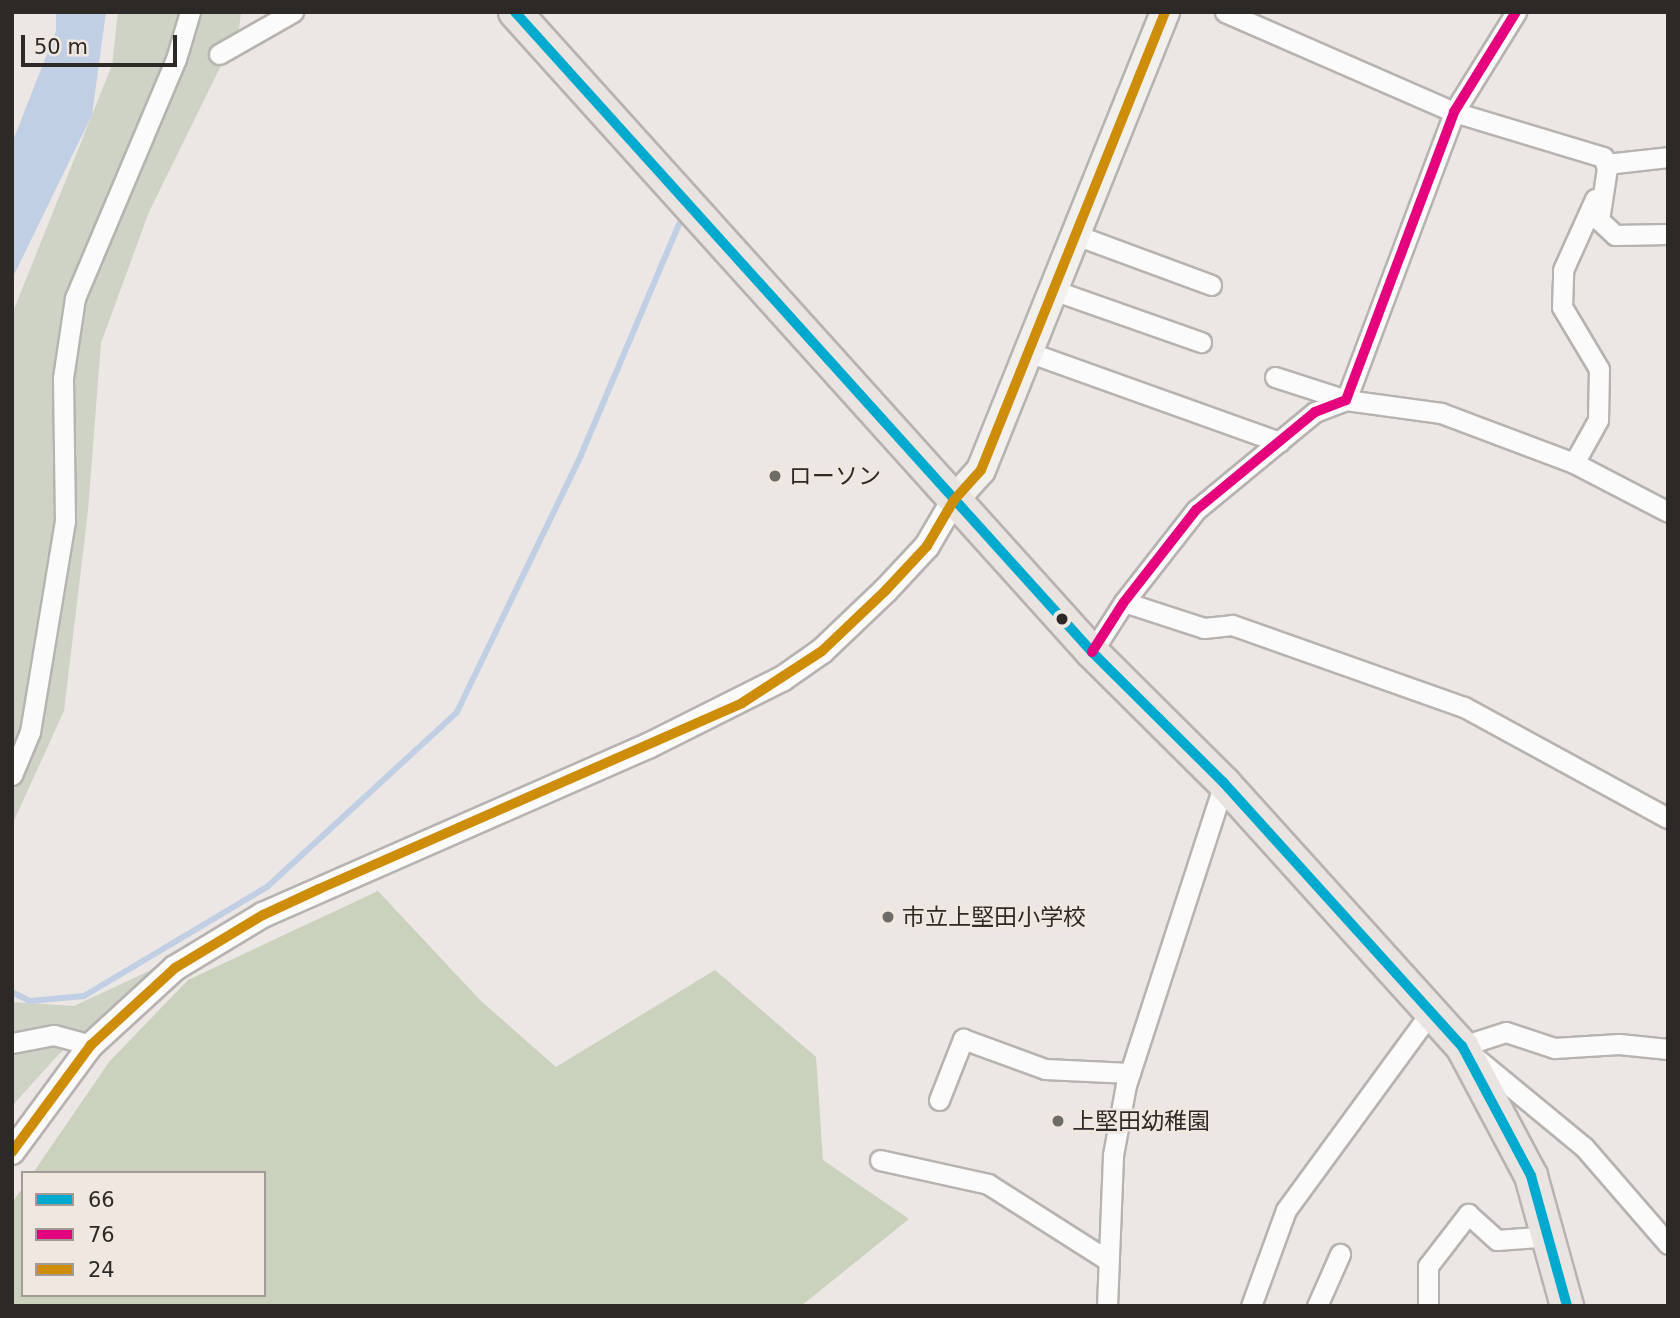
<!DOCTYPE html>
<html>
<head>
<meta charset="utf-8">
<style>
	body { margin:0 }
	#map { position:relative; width:1680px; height:1318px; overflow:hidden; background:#ece7e4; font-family:"DejaVu Sans","Noto Sans JP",sans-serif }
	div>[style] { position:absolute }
	.green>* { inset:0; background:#cfd3c5 }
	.forest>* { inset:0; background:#cad1bc }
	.water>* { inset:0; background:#c1cfe5 }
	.stream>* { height:6px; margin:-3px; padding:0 3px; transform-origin:3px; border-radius:3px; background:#c1cfe5 }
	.roads { filter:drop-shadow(2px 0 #b6b3b0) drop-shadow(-2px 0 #b6b3b0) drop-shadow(0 2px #b6b3b0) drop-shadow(0 -2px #b6b3b0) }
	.minor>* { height:19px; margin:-9.5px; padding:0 9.5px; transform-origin:9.5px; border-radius:9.5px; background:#fcfbfb }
	.tertiary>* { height:24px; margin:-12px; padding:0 12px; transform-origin:12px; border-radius:12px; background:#fcfbfb }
	.secondary>* { height:28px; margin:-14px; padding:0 14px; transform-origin:14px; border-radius:14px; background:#f2f0ed }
	.primary>* { height:32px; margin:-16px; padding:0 16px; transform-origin:16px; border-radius:16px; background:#e9e4df }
	.bus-1>* { height:10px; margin:-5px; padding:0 5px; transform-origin:5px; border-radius:5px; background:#00a9ce }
	.bus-2>* { height:10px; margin:-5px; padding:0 5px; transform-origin:5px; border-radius:5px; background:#e5007d }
	.bus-3>* { height:10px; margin:-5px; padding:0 5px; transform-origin:5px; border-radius:5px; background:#ce8d08 }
	.dots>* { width:19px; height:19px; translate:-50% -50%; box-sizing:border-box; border:4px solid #efe7e0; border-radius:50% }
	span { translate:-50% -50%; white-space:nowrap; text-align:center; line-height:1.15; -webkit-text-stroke:5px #efe7e0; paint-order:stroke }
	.poi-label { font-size:23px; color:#2c2926 }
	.left { translate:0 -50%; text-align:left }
	.frame { position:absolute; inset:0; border:14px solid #2c2926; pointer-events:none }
	.legend { position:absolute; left:21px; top:1171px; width:245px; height:126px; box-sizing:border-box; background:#efe7e0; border:2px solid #a19b96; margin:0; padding:9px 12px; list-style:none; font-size:21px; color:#2c2926 }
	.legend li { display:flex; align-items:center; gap:14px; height:35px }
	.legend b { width:35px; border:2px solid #a19b96 }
	.scale { position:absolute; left:21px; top:35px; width:156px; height:32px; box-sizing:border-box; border:4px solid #2c2926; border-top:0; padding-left:9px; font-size:21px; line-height:24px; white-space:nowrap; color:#2c2926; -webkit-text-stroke:5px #efe7e0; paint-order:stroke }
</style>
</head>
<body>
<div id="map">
	<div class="green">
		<i style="clip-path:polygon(118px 12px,241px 12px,239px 29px,149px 212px,101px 343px,88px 511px,64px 711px,12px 825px,12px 314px,112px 65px)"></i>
		<i style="clip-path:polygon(166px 963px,59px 1054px,12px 1106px,12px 1002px,74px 1006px)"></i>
	</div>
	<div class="forest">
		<i style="clip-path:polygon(378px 891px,480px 1000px,556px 1067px,715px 970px,816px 1057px,823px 1160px,909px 1219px,801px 1306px,12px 1306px,12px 1203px,23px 1187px,23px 1295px,264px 1295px,264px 1173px,33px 1173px,109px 1062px,188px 980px)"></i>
	</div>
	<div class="water">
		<i style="clip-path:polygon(56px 12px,106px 12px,92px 115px,12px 279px,12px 143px,56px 31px)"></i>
	</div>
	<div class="stream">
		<i style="left:12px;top:992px;width:20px;rotate:27deg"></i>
		<i style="left:30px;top:1001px;width:54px;rotate:-5.3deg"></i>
		<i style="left:84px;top:996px;width:213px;rotate:-30.8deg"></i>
		<i style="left:267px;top:887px;width:258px;rotate:-42.6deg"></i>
		<i style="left:457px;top:712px;width:285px;rotate:-64.2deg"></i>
		<i style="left:581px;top:455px;width:251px;rotate:-67deg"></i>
	</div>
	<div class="roads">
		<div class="minor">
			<i style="left:1225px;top:12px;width:250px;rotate:23.6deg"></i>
			<i style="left:1454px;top:112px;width:156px;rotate:16.8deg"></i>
			<i style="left:1603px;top:157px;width:12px;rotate:70deg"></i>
			<i style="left:1607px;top:168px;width:53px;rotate:98.7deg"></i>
			<i style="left:1599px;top:220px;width:22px;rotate:43deg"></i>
			<i style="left:1615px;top:235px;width:53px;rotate:-1.1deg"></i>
			<i style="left:219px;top:54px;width:85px;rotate:-29.6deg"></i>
			<i style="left:1606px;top:164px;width:62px;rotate:-6.4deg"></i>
			<i style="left:1076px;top:235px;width:144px;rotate:20.3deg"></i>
			<i style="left:1053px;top:290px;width:157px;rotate:19.4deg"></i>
			<i style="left:1028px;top:352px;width:267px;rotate:19.7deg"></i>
			<i style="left:1275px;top:377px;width:75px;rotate:17.9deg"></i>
			<i style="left:1346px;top:400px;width:96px;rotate:7.8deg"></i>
			<i style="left:1441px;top:413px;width:142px;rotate:20.6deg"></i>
			<i style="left:1574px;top:463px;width:106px;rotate:27.5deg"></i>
			<i style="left:1574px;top:463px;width:49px;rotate:-60.8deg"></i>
			<i style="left:1598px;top:420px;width:51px;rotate:-88.9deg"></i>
			<i style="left:1599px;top:369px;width:72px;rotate:-120.8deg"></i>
			<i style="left:1562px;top:307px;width:37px;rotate:-88deg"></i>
			<i style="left:1563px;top:270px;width:78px;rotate:-65.7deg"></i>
			<i style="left:1124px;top:602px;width:84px;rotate:18deg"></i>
			<i style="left:1204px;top:628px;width:28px;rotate:-6deg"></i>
			<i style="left:1232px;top:625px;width:246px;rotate:19.5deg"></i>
			<i style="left:1464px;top:707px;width:232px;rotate:28.6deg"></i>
			<i style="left:1092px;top:652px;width:59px;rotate:-57.4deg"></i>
			<i style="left:1124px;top:602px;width:117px;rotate:-52deg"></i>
			<i style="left:1196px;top:510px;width:154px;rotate:-39.5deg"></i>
			<i style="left:1315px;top:412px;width:33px;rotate:-21deg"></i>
			<i style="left:1346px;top:400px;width:308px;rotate:-69.4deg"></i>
			<i style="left:1454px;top:112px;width:118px;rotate:-58.2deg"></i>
			<i style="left:12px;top:775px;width:47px;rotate:-67.3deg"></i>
			<i style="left:30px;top:732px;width:214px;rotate:-80.6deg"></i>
			<i style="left:65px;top:521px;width:143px;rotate:-90.8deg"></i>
			<i style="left:63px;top:378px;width:81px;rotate:-81.5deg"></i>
			<i style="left:75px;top:298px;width:259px;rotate:-67.1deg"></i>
			<i style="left:176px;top:59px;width:49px;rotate:-73.4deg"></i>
			<i style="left:12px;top:1043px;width:43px;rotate:-10.8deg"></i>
			<i style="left:54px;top:1035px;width:38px;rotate:15deg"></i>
			<i style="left:1462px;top:1046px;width:46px;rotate:-17.7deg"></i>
			<i style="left:1506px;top:1032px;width:51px;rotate:18.4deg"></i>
			<i style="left:1554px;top:1048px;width:65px;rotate:-3.5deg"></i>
			<i style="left:1619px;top:1044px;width:49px;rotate:5.8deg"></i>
			<i style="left:1476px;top:1058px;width:140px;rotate:39.5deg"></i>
			<i style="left:1584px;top:1147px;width:128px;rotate:49.1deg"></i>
			<i style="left:939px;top:1100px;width:66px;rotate:-68.5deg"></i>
			<i style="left:963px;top:1039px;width:87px;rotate:20.1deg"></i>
			<i style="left:1045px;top:1069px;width:85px;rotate:2.7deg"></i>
			<i style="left:880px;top:1160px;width:111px;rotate:12.5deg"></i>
			<i style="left:988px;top:1184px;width:143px;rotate:32.5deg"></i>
			<i style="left:1107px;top:1306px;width:151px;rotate:-87.7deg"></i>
			<i style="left:1113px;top:1155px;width:71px;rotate:-79.5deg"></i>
			<i style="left:1126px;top:1085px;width:318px;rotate:-72deg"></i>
			<i style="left:1251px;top:1306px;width:102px;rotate:-70deg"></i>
			<i style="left:1286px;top:1210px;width:245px;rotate:-53.8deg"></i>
			<i style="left:1317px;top:1306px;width:57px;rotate:-66.1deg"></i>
			<i style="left:1428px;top:1306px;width:40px;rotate:-90deg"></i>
			<i style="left:1428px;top:1266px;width:66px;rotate:-52.4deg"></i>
			<i style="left:1468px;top:1214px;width:39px;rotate:42deg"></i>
			<i style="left:1497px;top:1240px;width:54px;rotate:-4.2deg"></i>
		</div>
		<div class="tertiary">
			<i style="left:12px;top:1152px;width:133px;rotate:-53.6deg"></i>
			<i style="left:91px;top:1045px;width:114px;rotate:-42.5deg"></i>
			<i style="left:175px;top:968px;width:103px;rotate:-31.1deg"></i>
			<i style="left:263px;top:915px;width:420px;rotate:-23.7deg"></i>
			<i style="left:648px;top:746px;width:150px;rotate:-26.6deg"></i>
			<i style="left:782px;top:679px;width:49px;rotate:-35deg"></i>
			<i style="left:822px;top:651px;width:88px;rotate:-43.6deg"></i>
			<i style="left:886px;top:590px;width:60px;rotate:-47deg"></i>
			<i style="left:927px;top:546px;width:53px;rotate:-59.6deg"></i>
		</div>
		<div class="secondary">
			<i style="left:954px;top:500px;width:40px;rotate:-48deg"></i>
			<i style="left:981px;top:470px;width:494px;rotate:-68.1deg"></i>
		</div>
		<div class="primary">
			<i style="left:515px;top:12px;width:862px;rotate:47.96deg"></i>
			<i style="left:1092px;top:652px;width:186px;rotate:44.8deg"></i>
			<i style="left:1224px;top:783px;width:355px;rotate:47.9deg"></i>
			<i style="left:1462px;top:1046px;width:147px;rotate:62deg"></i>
			<i style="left:1531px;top:1176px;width:135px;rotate:74.5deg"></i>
		</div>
	</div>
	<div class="bus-1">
		<i style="left:515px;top:12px;width:862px;rotate:47.96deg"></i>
		<i style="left:1092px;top:652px;width:186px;rotate:44.8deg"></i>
		<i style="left:1224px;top:783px;width:355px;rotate:47.9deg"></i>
		<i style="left:1462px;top:1046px;width:147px;rotate:62deg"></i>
		<i style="left:1531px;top:1176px;width:135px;rotate:74.5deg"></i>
	</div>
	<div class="bus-2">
		<i style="left:1092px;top:652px;width:59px;rotate:-57.4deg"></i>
		<i style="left:1124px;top:602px;width:117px;rotate:-52deg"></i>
		<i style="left:1196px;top:510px;width:154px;rotate:-39.5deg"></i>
		<i style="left:1315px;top:412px;width:33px;rotate:-21deg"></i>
		<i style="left:1346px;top:400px;width:308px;rotate:-69.4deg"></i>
		<i style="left:1454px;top:112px;width:118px;rotate:-58.2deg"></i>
	</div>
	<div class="bus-3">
		<i style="left:12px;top:1152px;width:133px;rotate:-53.6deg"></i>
		<i style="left:91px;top:1045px;width:114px;rotate:-42.5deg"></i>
		<i style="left:175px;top:968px;width:103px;rotate:-31.1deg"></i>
		<i style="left:263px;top:915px;width:62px;rotate:-24.9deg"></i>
		<i style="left:319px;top:889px;width:462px;rotate:-23.7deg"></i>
		<i style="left:742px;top:703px;width:95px;rotate:-33deg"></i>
		<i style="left:822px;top:651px;width:88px;rotate:-43.6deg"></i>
		<i style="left:886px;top:590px;width:60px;rotate:-47deg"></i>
		<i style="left:927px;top:546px;width:53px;rotate:-59.6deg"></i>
		<i style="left:954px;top:500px;width:40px;rotate:-48deg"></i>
		<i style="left:981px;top:470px;width:494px;rotate:-68.1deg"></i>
	</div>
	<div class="dots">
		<i style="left:775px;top:476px;background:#6f6c68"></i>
		<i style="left:1062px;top:619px;background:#2c2926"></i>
		<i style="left:888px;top:917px;background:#6f6c68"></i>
		<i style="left:1058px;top:1121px;background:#6f6c68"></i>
	</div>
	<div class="poi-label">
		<span class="left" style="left:789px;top:476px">ローソン</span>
		<span class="left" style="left:902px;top:917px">市立上堅田小学校</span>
		<span class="left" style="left:1072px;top:1121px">上堅田幼稚園</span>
	</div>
	<div class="frame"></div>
	<ul class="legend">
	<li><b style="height:9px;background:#00a9ce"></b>66</li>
	<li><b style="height:9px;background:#e5007d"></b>76</li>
	<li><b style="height:9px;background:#ce8d08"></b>24</li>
	</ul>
	<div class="scale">50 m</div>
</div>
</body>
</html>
